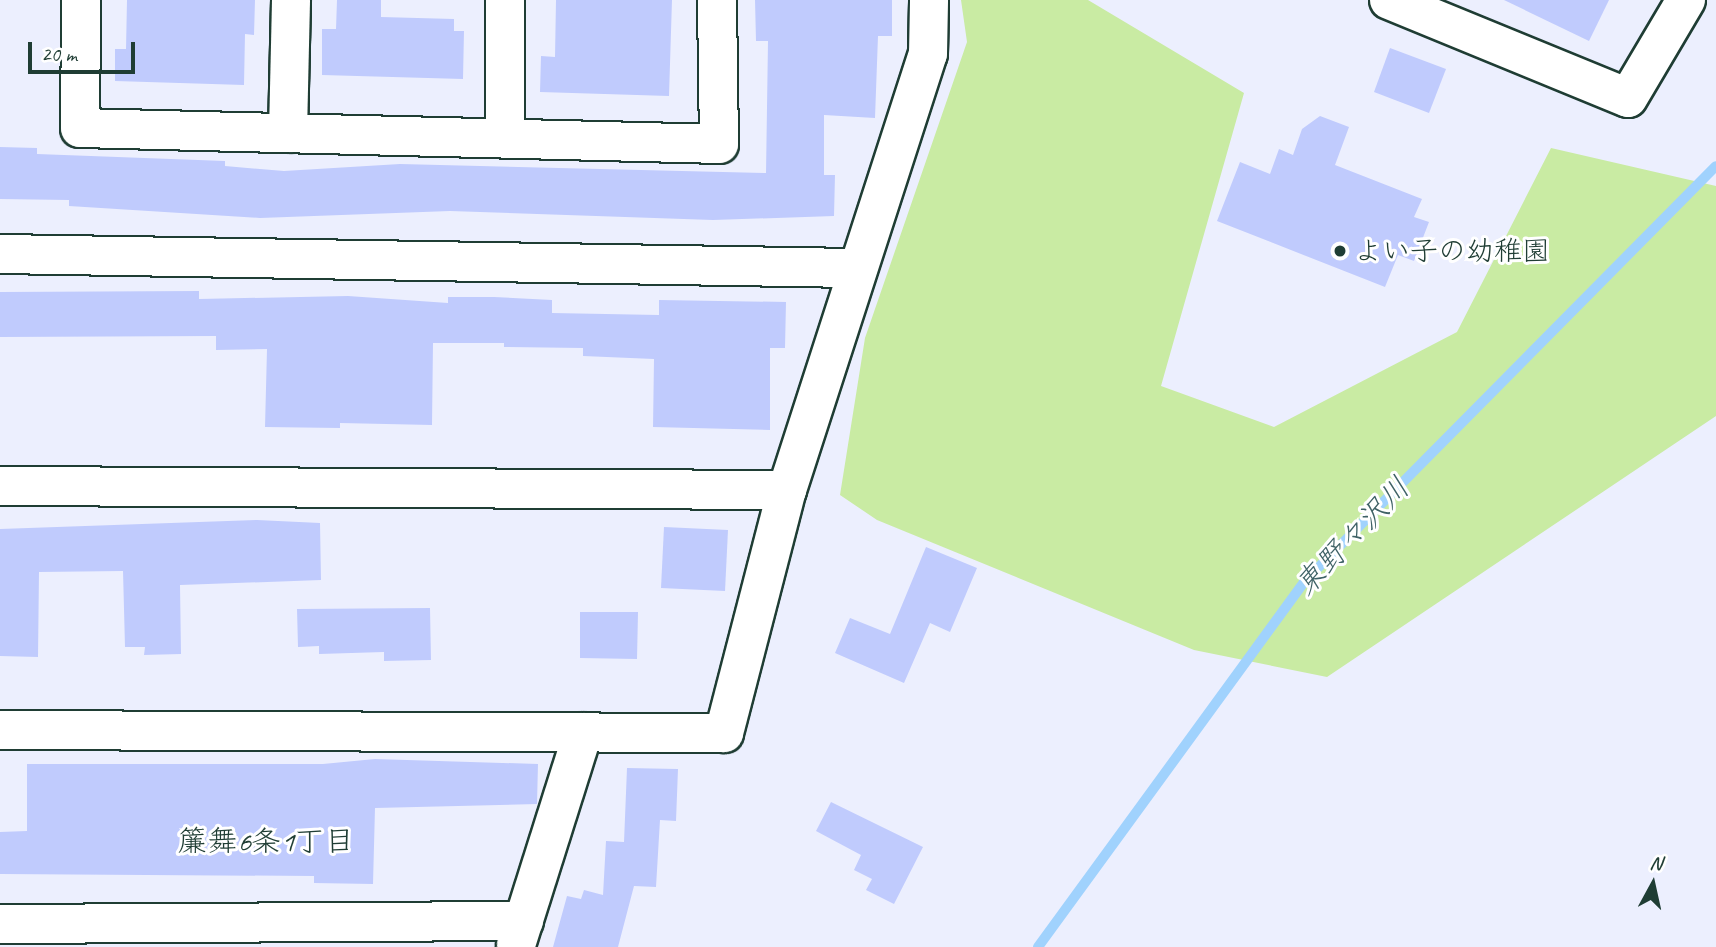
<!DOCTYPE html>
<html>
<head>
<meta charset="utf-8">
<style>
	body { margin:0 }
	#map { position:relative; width:1716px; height:947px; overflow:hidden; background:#eceffe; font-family:Caveat,"Klee One",sans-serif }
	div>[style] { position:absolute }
	.green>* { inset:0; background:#c9eba3 }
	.stream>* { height:10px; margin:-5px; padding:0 5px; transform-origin:5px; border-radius:5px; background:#a0d2fd }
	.building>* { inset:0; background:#c0cbfd }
	.roads { filter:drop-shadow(2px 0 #1f3d34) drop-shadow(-2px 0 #1f3d34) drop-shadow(0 2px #1f3d34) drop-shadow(0 -2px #1f3d34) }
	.minor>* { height:38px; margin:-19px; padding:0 19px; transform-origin:19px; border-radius:19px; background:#fff }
	.dots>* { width:19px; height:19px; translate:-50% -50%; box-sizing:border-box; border:4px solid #fff; border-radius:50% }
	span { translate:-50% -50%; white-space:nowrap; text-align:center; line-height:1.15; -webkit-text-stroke:6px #fff; paint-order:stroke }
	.poi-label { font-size:28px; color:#1f3d34 }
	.left { translate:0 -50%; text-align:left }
	.water-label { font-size:30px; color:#3f6266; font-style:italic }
	.neighbourhood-label { font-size:30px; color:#1f3d34 }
	.north { position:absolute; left:1618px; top:849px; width:70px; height:70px; -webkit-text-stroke:5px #fff; paint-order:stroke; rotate:8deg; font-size:19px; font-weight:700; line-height:28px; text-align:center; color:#1f3d34 }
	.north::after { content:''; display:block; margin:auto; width:24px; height:32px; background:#1f3d34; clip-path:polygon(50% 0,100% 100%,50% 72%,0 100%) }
	.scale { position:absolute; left:28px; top:42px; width:107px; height:32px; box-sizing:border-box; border:4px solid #1f3d34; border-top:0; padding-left:9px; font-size:21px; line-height:24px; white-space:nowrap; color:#1f3d34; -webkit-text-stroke:5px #fff; paint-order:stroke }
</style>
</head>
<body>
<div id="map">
	<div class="green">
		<i style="clip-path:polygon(961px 0,1088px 0,1244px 93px,1161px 386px,1274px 427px,1457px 332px,1551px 148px,1716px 186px,1716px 416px,1327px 677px,1194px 650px,877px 520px,840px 495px,865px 338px,967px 42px)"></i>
	</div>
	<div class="stream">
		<i style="left:1038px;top:947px;width:452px;rotate:-53.9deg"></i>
		<i style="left:1304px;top:582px;width:585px;rotate:-45.28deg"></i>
	</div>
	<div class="building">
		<i style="clip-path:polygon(127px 0,255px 0,254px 35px,245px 34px,244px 85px,115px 81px,115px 49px,126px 49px)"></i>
		<i style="clip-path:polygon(337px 0,381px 0,381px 17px,454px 19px,454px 31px,464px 31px,463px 79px,322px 75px,322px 29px,336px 29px)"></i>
		<i style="clip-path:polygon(556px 0,672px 0,669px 96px,540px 92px,541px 56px,555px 57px)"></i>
		<i style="clip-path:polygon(755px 0,892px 0,892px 36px,878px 36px,875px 118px,824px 115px,824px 175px,835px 175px,834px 216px,713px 220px,450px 211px,260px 218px,69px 206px,69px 200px,0 199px,0 147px,37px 148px,37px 154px,225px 161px,225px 166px,284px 171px,400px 164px,766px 173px,768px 41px,756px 41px)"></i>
		<i style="clip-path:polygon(1504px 0,1609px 0,1589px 41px)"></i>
		<i style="clip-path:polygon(1390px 48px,1446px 69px,1429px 113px,1374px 92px)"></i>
		<i style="clip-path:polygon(1320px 116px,1349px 127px,1335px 165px,1422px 199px,1414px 217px,1429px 222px,1414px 261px,1398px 255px,1385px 287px,1217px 221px,1240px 162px,1270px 174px,1279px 149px,1293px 155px,1302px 129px)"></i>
		<i style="clip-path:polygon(199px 291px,199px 299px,348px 296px,448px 303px,448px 297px,494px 297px,552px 300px,552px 313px,659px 315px,659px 300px,786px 302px,785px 348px,770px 348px,770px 430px,653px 427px,654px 359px,583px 356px,583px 348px,504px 347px,504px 343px,433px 343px,432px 425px,340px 423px,340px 428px,265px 427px,267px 349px,216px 350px,216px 336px,0 337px,0 292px)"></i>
		<i style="clip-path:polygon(257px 520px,320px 523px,321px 580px,180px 585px,181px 654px,144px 655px,145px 647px,125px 647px,123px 571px,39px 572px,38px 657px,0 656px,0 529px)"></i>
		<i style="clip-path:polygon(664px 527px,728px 530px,725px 591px,661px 588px)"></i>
		<i style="clip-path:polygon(926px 547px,977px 568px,950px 632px,930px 623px,904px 683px,835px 653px,850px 618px,890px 634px)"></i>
		<i style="clip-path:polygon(430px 608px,431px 660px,384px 661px,384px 652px,319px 654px,319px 646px,298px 647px,297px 609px)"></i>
		<i style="clip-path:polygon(580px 612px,638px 612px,637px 659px,580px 658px)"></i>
		<i style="clip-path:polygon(375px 759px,538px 764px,537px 804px,375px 808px,373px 884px,314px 883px,314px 876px,0 874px,0 832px,27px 831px,27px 764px,323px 764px)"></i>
		<i style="clip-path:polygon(627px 768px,678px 769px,676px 821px,660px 820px,656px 887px,634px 886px,618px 947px,553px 947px,567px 896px,581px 899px,584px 890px,603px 895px,606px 841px,624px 842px)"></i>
		<i style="clip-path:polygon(831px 802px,923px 847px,894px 904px,866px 890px,872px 879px,854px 870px,861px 855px,816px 831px)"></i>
	</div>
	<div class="roads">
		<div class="minor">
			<i style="left:81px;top:0;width:128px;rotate:90.4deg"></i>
			<i style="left:80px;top:128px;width:639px;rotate:1.43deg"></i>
			<i style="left:719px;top:144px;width:144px;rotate:-90.8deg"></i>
			<i style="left:505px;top:0;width:138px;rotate:90deg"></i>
			<i style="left:1389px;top:0;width:258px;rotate:22.3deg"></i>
			<i style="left:1628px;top:98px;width:114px;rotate:-59.4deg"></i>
			<i style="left:288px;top:133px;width:133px;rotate:-88.7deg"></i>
			<i style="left:0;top:254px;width:857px;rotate:0.94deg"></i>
			<i style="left:0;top:486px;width:787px;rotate:0.29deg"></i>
			<i style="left:0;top:730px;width:724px;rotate:0.24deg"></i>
			<i style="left:724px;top:733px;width:251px;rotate:-75.5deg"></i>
			<i style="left:787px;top:490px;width:458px;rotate:-72.1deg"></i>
			<i style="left:928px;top:54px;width:54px;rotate:-88.9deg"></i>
			<i style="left:0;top:924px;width:524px;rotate:-0.33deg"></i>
			<i style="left:516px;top:945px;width:223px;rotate:-72.5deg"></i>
		</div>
	</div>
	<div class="dots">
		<i style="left:1340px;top:251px;background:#1f3d34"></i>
	</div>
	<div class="poi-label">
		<span class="left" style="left:1354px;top:251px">よい子の幼稚園</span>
	</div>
	<div class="water-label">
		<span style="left:1352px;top:536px;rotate:-46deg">東野々沢川</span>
	</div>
	<div class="neighbourhood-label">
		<span style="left:266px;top:841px">簾舞6条1丁目</span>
	</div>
	<div class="north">N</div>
	<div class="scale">20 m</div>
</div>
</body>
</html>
